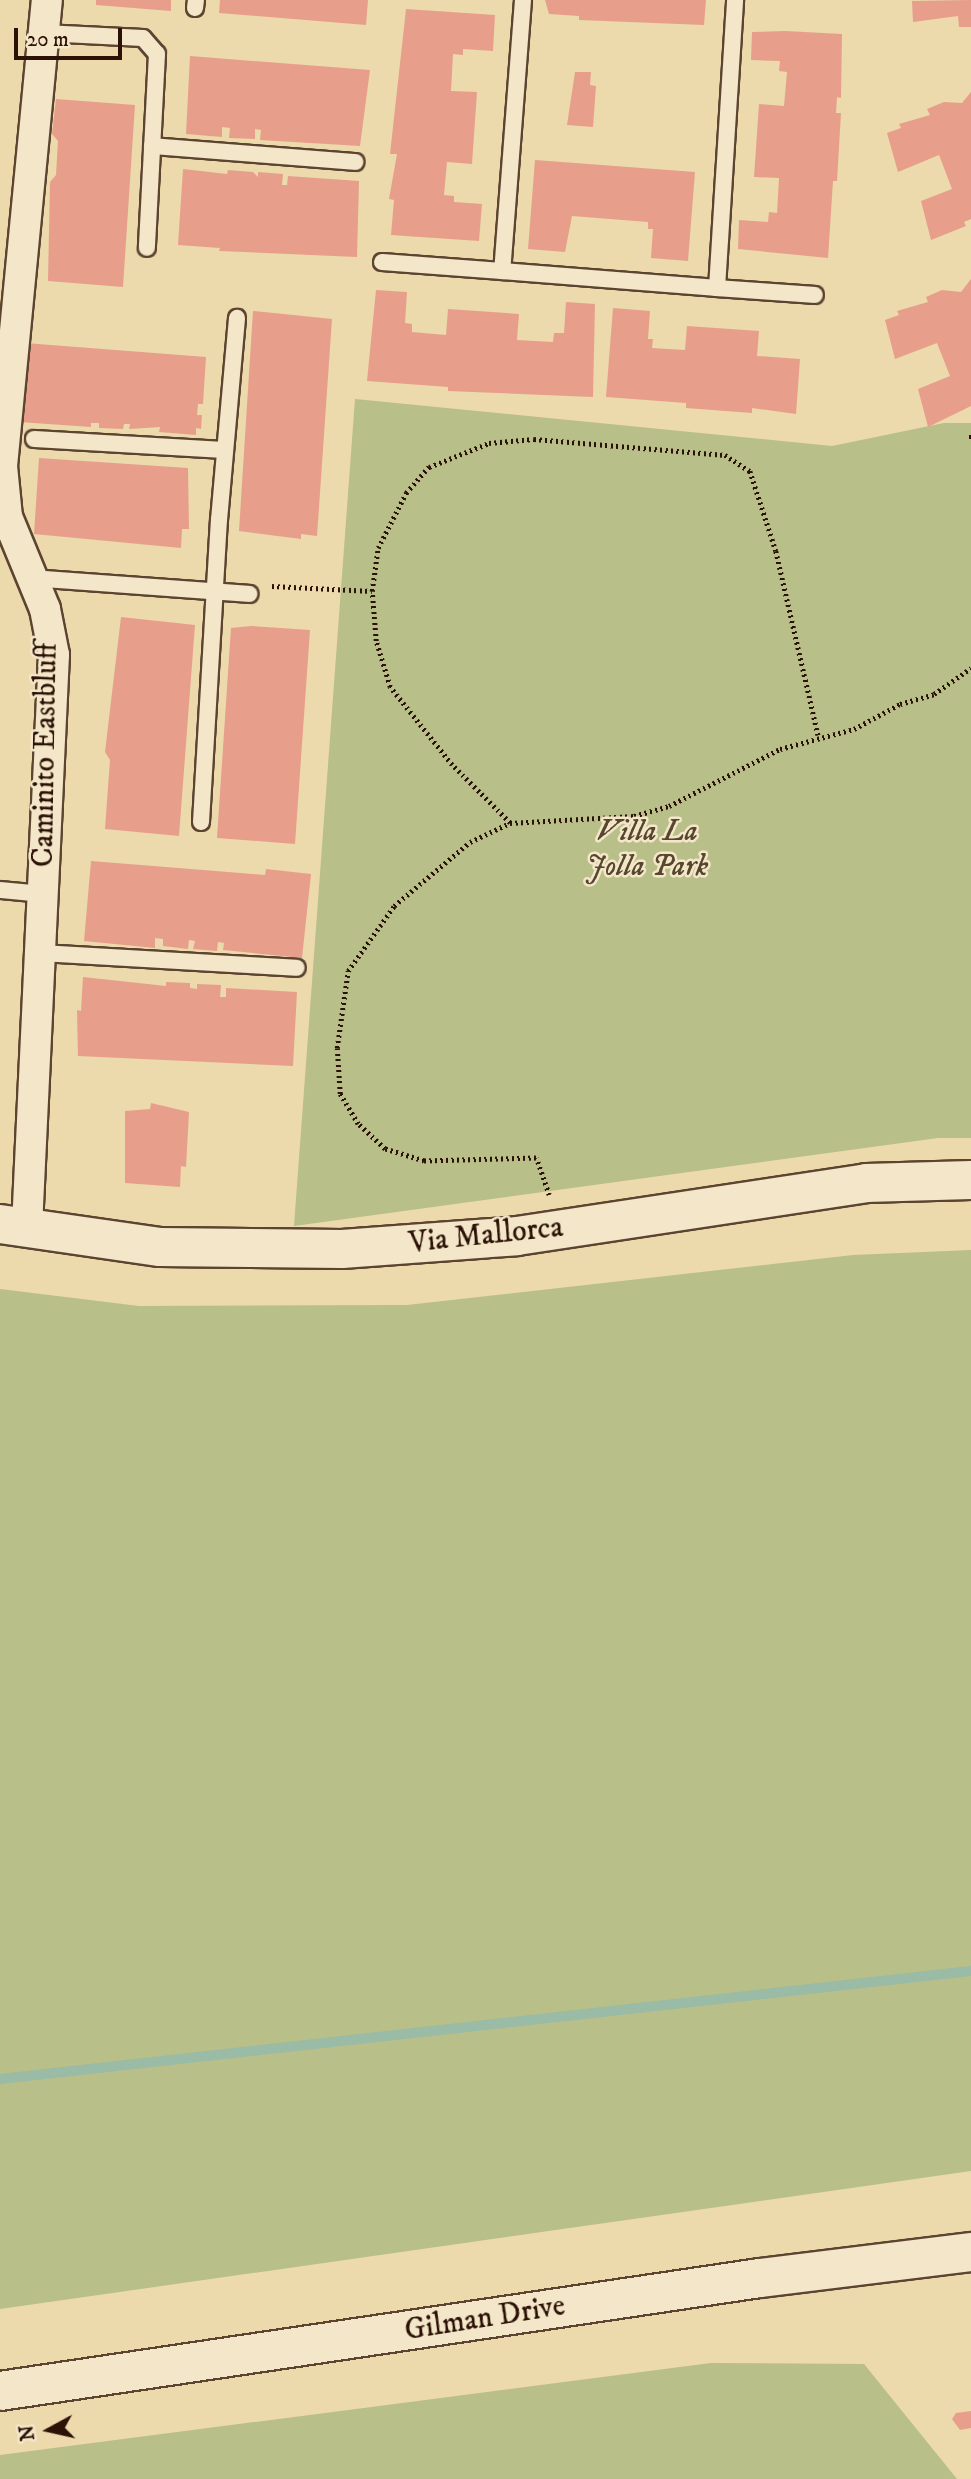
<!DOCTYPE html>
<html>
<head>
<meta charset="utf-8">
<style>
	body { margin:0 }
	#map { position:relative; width:971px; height:2479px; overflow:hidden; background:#ecd9ac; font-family:"IM FELL DW Pica",serif }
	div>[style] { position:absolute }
	.green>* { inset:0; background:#b8bf89 }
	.stream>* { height:10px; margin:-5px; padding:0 5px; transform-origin:5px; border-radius:5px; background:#9abba5 }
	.building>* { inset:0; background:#e79f8b }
	.path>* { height:4.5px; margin-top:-2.25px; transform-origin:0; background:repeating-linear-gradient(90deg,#2c1206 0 2px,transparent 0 5.5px) }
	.roads { filter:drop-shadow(2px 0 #5c4430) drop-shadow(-2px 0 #5c4430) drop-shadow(0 2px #5c4430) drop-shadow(0 -2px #5c4430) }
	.lane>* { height:16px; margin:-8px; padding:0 8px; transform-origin:8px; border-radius:8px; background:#f3e6c9 }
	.street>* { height:30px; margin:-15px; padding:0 15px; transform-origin:15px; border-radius:15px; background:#f3e6c9 }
	.secondary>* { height:38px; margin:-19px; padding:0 19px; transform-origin:19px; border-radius:19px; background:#f3e6c9 }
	span { translate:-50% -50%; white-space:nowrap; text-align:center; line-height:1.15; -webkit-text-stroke:5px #f3e6c9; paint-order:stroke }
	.street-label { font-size:30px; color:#2c1206 }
	.park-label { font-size:30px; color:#56462d; font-style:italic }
	.north { position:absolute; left:14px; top:2395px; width:70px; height:70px; -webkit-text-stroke:5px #f3e6c9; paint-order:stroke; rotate:262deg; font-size:19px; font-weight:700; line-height:28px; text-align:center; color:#2c1206 }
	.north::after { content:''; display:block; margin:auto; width:24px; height:32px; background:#2c1206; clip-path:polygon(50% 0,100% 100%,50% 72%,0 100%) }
	.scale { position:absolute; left:14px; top:28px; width:108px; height:32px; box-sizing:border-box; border:4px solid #2c1206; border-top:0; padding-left:9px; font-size:21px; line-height:24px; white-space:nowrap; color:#2c1206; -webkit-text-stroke:5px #f3e6c9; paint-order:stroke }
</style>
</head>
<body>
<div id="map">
	<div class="green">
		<i style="clip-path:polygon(355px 399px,832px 446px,944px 423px,971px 423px,971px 1138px,938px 1138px,294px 1226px)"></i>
		<i style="clip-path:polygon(971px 1250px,971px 2171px,0 2309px,0 1289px,139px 1306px,407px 1305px,853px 1255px)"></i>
		<i style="clip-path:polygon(711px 2363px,864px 2364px,957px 2479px,0 2479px,0 2455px)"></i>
	</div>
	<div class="stream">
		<i style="left:0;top:2079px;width:977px;rotate:-6.35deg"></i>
	</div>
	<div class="building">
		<i style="clip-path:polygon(96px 0,171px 0,171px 11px,96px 5px)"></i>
		<i style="clip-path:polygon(220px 0,368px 0,366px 25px,219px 13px)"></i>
		<i style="clip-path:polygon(545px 0,706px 0,704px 25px,579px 20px,579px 16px,549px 14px)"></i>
		<i style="clip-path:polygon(971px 0,971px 27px,959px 27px,958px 16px,913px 22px,912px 1px)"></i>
		<i style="clip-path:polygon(406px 9px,495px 15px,493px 51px,463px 49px,463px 55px,453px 54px,451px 91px,477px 92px,472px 164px,447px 162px,444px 195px,454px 196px,454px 202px,482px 204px,479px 241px,391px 235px,394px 200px,389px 199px,397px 154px,390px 154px)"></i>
		<i style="clip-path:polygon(785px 31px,842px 34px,841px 98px,837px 97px,836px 113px,841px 113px,837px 181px,833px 181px,828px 258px,738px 249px,739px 220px,768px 222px,769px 212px,777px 213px,779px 178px,754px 177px,759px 104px,784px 106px,787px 72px,779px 71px,780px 61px,751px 60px,752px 32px)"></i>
		<i style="clip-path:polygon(190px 56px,370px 70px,360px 146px,260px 140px,261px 130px,255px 129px,255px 139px,229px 138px,230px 128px,222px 127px,222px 137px,186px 134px)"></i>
		<i style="clip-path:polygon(575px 72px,591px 72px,590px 85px,596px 86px,593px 127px,567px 125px)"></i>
		<i style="clip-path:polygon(971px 92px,971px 219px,964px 222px,966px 226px,931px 240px,921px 201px,952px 189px,939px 155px,898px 172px,887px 133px,901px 128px,899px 124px,930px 115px,927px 109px,944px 102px,962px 103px)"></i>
		<i style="clip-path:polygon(56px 99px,135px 105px,123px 287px,48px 281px,50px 182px,56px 175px,58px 141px,52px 134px)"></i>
		<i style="clip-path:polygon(535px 160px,695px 172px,688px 261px,651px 258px,653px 229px,648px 229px,648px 222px,572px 216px,565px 252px,528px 249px)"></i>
		<i style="clip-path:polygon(183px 169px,227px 174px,228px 170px,253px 172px,258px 177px,258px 172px,283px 174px,282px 185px,287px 185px,288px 176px,359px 181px,357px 257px,219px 251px,220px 248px,178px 245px)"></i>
		<i style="clip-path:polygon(971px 279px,971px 406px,928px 427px,918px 389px,950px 376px,937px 343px,895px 359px,885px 320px,899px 315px,897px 311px,928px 302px,926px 297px,942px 290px,961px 292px)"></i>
		<i style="clip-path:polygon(376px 290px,407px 292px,405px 323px,412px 324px,412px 332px,446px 335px,448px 309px,519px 314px,517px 340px,553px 342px,554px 333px,564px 333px,566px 302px,595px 304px,593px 397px,448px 391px,448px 387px,367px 381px)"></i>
		<i style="clip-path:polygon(613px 308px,650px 311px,648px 339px,653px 339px,652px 348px,685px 350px,687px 326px,759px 331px,757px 356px,800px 359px,796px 414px,752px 408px,752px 413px,686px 408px,686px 403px,606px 397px)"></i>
		<i style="clip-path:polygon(253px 311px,332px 319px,317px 536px,301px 534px,301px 539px,239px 531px)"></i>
		<i style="clip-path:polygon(25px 343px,206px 357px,203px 404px,198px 404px,197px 415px,202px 415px,201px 429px,196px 428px,196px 435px,159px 432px,160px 427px,129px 429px,130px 424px,124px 424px,123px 429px,99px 428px,99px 423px,91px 423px,91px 427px,19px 422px)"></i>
		<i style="clip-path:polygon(39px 458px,188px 468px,189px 529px,182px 529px,181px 548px,34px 534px)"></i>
		<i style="clip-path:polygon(121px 617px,195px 625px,179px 836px,105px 829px,110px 760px,105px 752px)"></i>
		<i style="clip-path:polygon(251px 626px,310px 630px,295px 844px,217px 838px,231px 628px)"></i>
		<i style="clip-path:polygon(91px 861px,265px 875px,266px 869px,311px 874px,302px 958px,223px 950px,224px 943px,218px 942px,217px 951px,193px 949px,195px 941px,189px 940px,188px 949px,163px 946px,163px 939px,155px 938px,155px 948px,84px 941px)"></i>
		<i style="clip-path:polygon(83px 977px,166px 986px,166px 982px,190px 983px,190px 988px,197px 989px,197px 984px,221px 985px,220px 997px,226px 997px,226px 988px,297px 992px,293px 1066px,78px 1056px,77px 1010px,81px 1011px)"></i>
		<i style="clip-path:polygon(151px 1103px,189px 1112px,186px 1167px,181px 1166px,180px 1187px,125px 1183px,125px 1111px,150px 1109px)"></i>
		<i style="clip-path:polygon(971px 2411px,971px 2428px,960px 2430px,952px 2419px,956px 2413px)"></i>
	</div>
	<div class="path">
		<i style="left:969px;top:437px;width:2px"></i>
		<i style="left:272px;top:586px;width:100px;rotate:2.9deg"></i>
		<i style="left:510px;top:823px;width:82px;rotate:-135deg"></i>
		<i style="left:452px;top:765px;width:100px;rotate:-128.5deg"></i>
		<i style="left:390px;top:687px;width:48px;rotate:-106.9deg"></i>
		<i style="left:376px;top:641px;width:50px;rotate:-94.6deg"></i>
		<i style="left:372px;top:591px;width:43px;rotate:-82.1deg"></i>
		<i style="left:378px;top:548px;width:62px;rotate:-63deg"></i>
		<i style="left:406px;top:493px;width:35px;rotate:-49deg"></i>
		<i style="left:429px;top:467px;width:65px;rotate:-21.8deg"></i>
		<i style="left:489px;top:443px;width:45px;rotate:-5.1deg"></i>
		<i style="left:534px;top:439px;width:192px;rotate:4.8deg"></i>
		<i style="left:725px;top:455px;width:30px;rotate:33deg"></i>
		<i style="left:750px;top:471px;width:84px;rotate:72deg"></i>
		<i style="left:776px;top:551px;width:189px;rotate:77.1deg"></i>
		<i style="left:549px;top:1195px;width:39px;rotate:-109deg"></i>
		<i style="left:536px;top:1158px;width:112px;rotate:178.5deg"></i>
		<i style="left:424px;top:1161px;width:41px;rotate:-162.9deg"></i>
		<i style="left:385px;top:1149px;width:37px;rotate:-137deg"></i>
		<i style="left:358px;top:1124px;width:35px;rotate:-121deg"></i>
		<i style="left:340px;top:1094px;width:46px;rotate:-93.7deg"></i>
		<i style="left:337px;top:1048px;width:78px;rotate:-81.9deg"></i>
		<i style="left:348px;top:971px;width:80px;rotate:-54.7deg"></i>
		<i style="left:394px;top:906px;width:99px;rotate:-40.1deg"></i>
		<i style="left:470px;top:842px;width:44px;rotate:-25.4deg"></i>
		<i style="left:510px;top:823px;width:124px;rotate:-3.2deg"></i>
		<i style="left:634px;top:816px;width:36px;rotate:-16deg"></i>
		<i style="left:669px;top:806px;width:125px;rotate:-27.2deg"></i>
		<i style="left:780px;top:749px;width:77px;rotate:-15.1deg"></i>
		<i style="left:854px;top:729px;width:52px;rotate:-28.5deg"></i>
		<i style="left:900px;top:704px;width:35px;rotate:-16deg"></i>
		<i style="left:934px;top:694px;width:45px;rotate:-35.1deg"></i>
	</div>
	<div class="roads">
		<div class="lane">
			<i style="left:523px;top:0;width:272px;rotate:94.4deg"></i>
			<i style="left:502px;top:271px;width:216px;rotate:4.5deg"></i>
			<i style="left:717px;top:288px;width:289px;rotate:-86.4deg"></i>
			<i style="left:195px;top:8px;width:8px;rotate:-83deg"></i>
			<i style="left:44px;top:33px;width:99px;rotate:2.9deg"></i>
			<i style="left:143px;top:38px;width:21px;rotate:49deg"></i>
			<i style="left:157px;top:54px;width:194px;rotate:93deg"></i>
			<i style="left:152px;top:146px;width:204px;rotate:4.5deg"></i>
			<i style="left:382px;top:262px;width:120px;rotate:4.3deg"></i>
			<i style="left:717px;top:288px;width:98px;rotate:4.1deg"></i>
			<i style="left:34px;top:439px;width:191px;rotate:3.3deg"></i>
			<i style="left:32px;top:578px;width:218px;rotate:4.2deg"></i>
			<i style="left:201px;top:822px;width:303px;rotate:-86.6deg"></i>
			<i style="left:219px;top:520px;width:203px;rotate:-84.9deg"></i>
			<i style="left:0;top:890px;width:43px;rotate:5.3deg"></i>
			<i style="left:40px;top:953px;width:257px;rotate:3.3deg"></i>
		</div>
		<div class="street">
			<i style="left:27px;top:1227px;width:573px;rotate:-87.3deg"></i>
			<i style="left:54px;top:655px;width:47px;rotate:-101.1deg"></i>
			<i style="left:45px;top:609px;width:100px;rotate:-112.4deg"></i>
			<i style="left:7px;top:517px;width:51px;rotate:-95.6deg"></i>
			<i style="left:2px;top:466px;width:468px;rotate:-84.5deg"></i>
		</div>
		<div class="secondary">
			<i style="left:0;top:1224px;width:162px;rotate:8.2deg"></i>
			<i style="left:160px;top:1247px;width:182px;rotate:0.6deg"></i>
			<i style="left:342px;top:1249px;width:175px;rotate:-4.2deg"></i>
			<i style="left:517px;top:1236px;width:353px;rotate:-8.6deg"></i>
			<i style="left:866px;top:1183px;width:105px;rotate:-1.6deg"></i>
			<i style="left:0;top:2391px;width:768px;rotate:-8.46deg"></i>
			<i style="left:760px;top:2278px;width:213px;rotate:-7deg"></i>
		</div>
	</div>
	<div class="street-label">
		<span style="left:46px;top:755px;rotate:-89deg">Caminito Eastbluff</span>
		<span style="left:486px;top:1236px;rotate:-6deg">Via Mallorca</span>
		<span style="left:485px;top:2319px;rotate:-9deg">Gilman Drive</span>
	</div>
	<div class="park-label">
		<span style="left:647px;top:849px">Villa La<br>Jolla Park</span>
	</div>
	<div class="north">N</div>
	<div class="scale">20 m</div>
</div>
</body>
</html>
